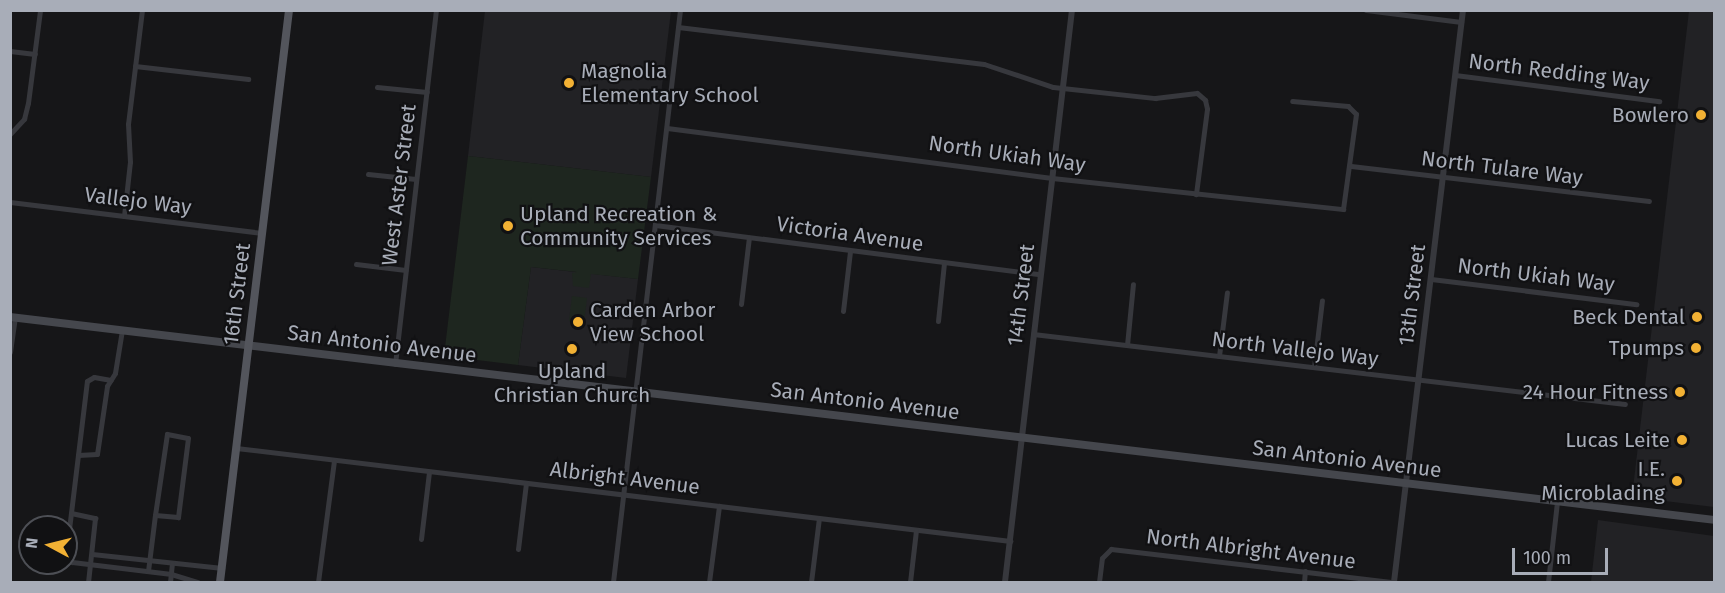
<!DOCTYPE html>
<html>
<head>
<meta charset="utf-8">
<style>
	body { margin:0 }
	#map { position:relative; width:1725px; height:593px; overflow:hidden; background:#161618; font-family:"Fira Sans",sans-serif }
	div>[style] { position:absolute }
	.built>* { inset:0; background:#222225 }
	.green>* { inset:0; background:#1e261f }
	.minor>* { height:5px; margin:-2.5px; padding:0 2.5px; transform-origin:2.5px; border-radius:2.5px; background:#37383d }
	.tertiary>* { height:6px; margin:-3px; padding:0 3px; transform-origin:3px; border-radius:3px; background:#37383d }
	.secondary>* { height:8px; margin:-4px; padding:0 4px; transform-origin:4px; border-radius:4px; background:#45474d }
	.primary>* { height:8px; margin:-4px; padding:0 4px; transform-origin:4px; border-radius:4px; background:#53555c }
	.dots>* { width:16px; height:16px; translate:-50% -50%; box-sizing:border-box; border:3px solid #111113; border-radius:50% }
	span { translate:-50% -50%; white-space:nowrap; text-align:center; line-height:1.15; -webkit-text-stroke:4.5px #111113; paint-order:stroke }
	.poi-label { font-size:21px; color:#a8adb8 }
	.left { translate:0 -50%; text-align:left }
	.right { translate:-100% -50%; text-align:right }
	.street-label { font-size:21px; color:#a8adb8 }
	.frame { position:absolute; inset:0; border:12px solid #a8adb8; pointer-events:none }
	.north { position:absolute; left:18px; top:515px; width:60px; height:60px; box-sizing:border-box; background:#111113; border:2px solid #4d4f55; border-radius:50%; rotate:277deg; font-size:16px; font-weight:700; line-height:24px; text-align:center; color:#a8adb8 }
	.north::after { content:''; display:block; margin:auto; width:21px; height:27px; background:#f2b134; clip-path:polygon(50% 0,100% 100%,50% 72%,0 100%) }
	.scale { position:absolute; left:1512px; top:548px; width:96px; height:27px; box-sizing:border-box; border:3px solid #a8adb8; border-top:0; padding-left:8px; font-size:18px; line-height:21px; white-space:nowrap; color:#a8adb8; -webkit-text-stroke:4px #111113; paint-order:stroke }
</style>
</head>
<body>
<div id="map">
	<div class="built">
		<i style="clip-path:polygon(485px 11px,671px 11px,651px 177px,468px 156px)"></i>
		<i style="clip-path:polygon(1689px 11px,1714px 11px,1714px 507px,1632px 497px)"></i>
		<i style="clip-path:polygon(531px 267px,638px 279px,626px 378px,518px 365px)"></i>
		<i style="clip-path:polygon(1598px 520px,1714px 536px,1714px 582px,1591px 582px)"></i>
	</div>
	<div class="green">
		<i style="clip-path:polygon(468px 156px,651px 177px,638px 279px,591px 274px,589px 288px,573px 286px,572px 273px,577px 272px,531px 267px,518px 365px,444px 356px)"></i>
		<i style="clip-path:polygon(572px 296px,587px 298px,584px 323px,569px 321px)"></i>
	</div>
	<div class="minor">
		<i style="left:1366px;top:10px;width:96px;rotate:7.2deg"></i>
		<i style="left:678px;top:27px;width:308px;rotate:6.9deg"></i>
		<i style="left:984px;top:64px;width:73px;rotate:18.4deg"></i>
		<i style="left:1053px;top:87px;width:103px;rotate:6.2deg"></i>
		<i style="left:1155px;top:98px;width:42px;rotate:-6.8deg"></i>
		<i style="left:1197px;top:93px;width:11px;rotate:41deg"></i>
		<i style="left:1205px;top:100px;width:9px;rotate:77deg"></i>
		<i style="left:1207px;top:109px;width:86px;rotate:97.4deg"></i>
		<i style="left:10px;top:51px;width:25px;rotate:7deg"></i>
		<i style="left:135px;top:66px;width:114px;rotate:6.6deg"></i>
		<i style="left:1455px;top:75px;width:206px;rotate:7.3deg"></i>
		<i style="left:377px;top:87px;width:50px;rotate:5.7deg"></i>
		<i style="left:667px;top:128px;width:388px;rotate:7.4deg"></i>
		<i style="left:1052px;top:178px;width:293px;rotate:6.1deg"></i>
		<i style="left:1343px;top:209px;width:96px;rotate:-82.2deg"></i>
		<i style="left:1356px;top:114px;width:11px;rotate:-135deg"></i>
		<i style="left:1348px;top:106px;width:56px;rotate:-174.9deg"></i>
		<i style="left:10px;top:134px;width:21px;rotate:-47deg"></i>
		<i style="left:24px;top:119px;width:16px;rotate:-76deg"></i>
		<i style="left:28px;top:103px;width:94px;rotate:-82.6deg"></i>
		<i style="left:1351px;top:166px;width:300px;rotate:6.7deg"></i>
		<i style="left:368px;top:174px;width:48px;rotate:5.9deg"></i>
		<i style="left:10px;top:202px;width:254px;rotate:7deg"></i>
		<i style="left:124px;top:216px;width:54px;rotate:-83.7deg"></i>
		<i style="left:130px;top:162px;width:38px;rotate:-93deg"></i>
		<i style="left:128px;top:124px;width:115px;rotate:-83deg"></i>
		<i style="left:655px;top:225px;width:388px;rotate:7.3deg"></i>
		<i style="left:356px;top:264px;width:50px;rotate:6.8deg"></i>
		<i style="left:1431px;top:279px;width:207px;rotate:7deg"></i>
		<i style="left:741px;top:304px;width:67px;rotate:-83.2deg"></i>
		<i style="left:843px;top:311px;width:60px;rotate:-83.3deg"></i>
		<i style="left:938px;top:321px;width:58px;rotate:-84.1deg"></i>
		<i style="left:1033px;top:334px;width:596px;rotate:6.74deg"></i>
		<i style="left:1127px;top:345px;width:61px;rotate:-84.4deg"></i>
		<i style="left:10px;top:352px;width:34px;rotate:-82deg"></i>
		<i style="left:1219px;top:356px;width:64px;rotate:-82.9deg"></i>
		<i style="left:395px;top:364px;width:356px;rotate:-83.4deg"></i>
		<i style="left:1314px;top:367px;width:67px;rotate:-83.2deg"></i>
		<i style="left:167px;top:434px;width:21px;rotate:11deg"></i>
		<i style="left:188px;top:438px;width:80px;rotate:97.2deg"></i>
		<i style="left:178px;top:517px;width:23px;rotate:-175deg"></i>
		<i style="left:155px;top:515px;width:82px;rotate:-81.6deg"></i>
		<i style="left:236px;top:448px;width:780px;rotate:6.85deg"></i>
		<i style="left:78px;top:455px;width:19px;rotate:-3deg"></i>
		<i style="left:97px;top:454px;width:69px;rotate:-81.6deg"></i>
		<i style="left:107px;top:386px;width:15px;rotate:-58deg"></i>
		<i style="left:115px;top:373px;width:44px;rotate:-80.8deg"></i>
		<i style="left:71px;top:513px;width:25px;rotate:12deg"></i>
		<i style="left:95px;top:518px;width:64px;rotate:96.2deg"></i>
		<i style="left:421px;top:539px;width:67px;rotate:-83.2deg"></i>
		<i style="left:518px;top:549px;width:66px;rotate:-83.1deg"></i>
		<i style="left:66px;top:554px;width:174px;rotate:-83.1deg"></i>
		<i style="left:87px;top:381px;width:8px;rotate:-30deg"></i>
		<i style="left:94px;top:377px;width:17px;rotate:10deg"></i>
		<i style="left:92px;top:554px;width:131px;rotate:6.1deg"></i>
		<i style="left:66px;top:557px;width:8px;rotate:40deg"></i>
		<i style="left:72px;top:562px;width:100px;rotate:6.9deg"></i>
		<i style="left:171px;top:574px;width:28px;rotate:17deg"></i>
		<i style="left:148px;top:571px;width:56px;rotate:-82.9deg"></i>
		<i style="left:170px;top:582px;width:19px;rotate:-84deg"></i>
		<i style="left:318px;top:582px;width:123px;rotate:-82.5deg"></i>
		<i style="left:613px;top:582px;width:576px;rotate:-83.32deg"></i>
		<i style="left:709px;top:582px;width:77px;rotate:-82.5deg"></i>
		<i style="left:811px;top:582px;width:64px;rotate:-82.9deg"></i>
		<i style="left:910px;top:582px;width:52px;rotate:-83.4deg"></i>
		<i style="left:1099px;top:582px;width:24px;rotate:-83deg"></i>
		<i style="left:1102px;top:558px;width:13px;rotate:-45deg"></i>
		<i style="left:1111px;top:549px;width:284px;rotate:6.7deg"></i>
		<i style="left:1304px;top:582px;width:11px;rotate:-85deg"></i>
		<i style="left:1548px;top:582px;width:81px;rotate:-83.6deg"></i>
	</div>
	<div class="tertiary">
		<i style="left:1005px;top:582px;width:576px;rotate:-83.32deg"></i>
		<i style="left:1394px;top:582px;width:576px;rotate:-83.12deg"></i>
	</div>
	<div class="secondary">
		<i style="left:10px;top:317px;width:1716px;rotate:6.79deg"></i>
	</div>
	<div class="primary">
		<i style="left:220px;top:582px;width:576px;rotate:-83.12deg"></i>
	</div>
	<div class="dots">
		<i style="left:569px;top:83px;background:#f2b134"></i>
		<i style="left:1701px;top:115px;background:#f2b134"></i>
		<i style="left:508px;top:226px;background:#f2b134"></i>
		<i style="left:1697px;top:317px;background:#f2b134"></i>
		<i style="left:578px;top:322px;background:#f2b134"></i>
		<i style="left:1696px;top:348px;background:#f2b134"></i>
		<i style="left:572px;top:349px;background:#f2b134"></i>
		<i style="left:1680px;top:392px;background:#f2b134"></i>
		<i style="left:1682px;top:440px;background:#f2b134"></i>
		<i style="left:1677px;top:481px;background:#f2b134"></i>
	</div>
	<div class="poi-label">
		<span class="left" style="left:581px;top:83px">Magnolia<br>Elementary School</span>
		<span class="right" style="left:1689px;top:115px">Bowlero</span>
		<span class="left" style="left:520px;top:226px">Upland Recreation &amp;<br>Community Services</span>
		<span class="left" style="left:590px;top:322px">Carden Arbor<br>View School</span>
		<span class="right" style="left:1685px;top:317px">Beck Dental</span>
		<span class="right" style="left:1684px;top:348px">Tpumps</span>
		<span style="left:572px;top:383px">Upland<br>Christian Church</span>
		<span class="right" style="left:1668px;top:392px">24 Hour Fitness</span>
		<span class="right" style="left:1670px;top:440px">Lucas Leite</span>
		<span class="right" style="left:1665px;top:481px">I.E.<br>Microblading</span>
	</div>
	<div class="street-label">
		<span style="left:1559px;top:72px;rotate:7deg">North Redding Way</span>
		<span style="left:1007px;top:154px;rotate:8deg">North Ukiah Way</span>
		<span style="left:1502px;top:168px;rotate:7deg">North Tulare Way</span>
		<span style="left:399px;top:185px;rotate:-83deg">West Aster Street</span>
		<span style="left:138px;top:201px;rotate:7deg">Vallejo Way</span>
		<span style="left:850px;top:234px;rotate:8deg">Victoria Avenue</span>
		<span style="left:1536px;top:275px;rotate:7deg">North Ukiah Way</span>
		<span style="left:237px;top:294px;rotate:-83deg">16th Street</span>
		<span style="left:1021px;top:295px;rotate:-83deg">14th Street</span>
		<span style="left:1412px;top:295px;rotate:-83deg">13th Street</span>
		<span style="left:382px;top:344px;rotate:7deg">San Antonio Avenue</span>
		<span style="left:1295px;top:349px;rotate:7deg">North Vallejo Way</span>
		<span style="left:865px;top:401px;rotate:7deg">San Antonio Avenue</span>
		<span style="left:1347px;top:459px;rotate:7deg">San Antonio Avenue</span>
		<span style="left:625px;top:478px;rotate:7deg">Albright Avenue</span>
		<span style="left:1251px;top:549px;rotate:7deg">North Albright Avenue</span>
	</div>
	<div class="frame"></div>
	<div class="north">N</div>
	<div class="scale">100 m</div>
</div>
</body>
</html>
